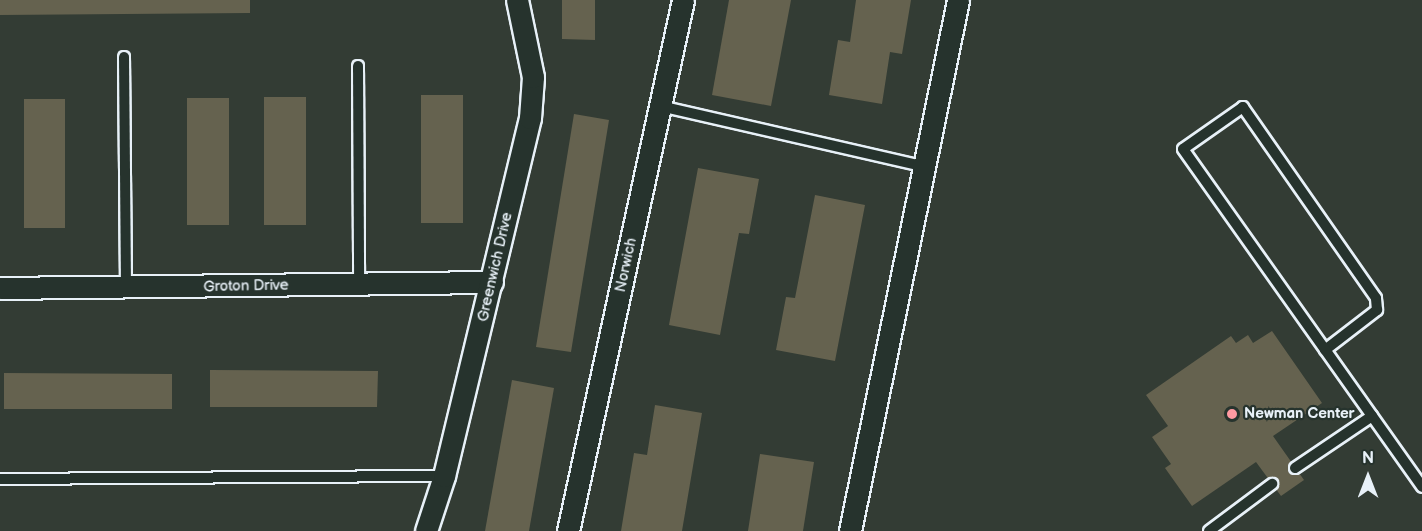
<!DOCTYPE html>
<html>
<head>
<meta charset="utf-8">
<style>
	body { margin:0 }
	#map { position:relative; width:1422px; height:531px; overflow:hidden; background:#333c34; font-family:"Balsamiq Sans",sans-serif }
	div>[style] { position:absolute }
	.building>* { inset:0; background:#65624f }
	.roads { filter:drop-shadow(2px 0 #e8f1f8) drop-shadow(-2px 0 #e8f1f8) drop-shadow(0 2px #e8f1f8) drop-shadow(0 -2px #e8f1f8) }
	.lane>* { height:10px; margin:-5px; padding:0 5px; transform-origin:5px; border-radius:5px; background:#26332d }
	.street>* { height:21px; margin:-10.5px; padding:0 10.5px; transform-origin:10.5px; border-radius:10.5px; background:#26332d }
	.dots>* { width:16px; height:16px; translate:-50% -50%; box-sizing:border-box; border:3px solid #26332d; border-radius:50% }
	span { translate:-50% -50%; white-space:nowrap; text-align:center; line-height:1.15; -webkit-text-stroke:4.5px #26332d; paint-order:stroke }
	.street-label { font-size:15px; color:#e8f1f8 }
	.poi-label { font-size:15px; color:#e8f1f8; font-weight:700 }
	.left { translate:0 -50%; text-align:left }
	.north { position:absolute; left:1338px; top:447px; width:60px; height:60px; -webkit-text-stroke:4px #26332d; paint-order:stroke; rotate:0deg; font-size:16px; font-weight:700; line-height:24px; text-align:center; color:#e8f1f8 }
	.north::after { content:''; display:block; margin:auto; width:21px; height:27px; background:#e8f1f8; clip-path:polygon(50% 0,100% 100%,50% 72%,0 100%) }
</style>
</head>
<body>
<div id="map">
	<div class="building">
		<i style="clip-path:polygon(0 0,250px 0,250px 13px,0 15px)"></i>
		<i style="clip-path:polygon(562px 0,595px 0,595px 40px,562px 39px)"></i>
		<i style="clip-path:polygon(729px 0,791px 0,771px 106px,712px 95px)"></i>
		<i style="clip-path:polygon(856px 0,911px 0,902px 54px,890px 52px,882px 104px,829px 95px,838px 40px,850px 42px)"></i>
		<i style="clip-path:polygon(421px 95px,463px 95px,463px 223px,421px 223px)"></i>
		<i style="clip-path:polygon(264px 97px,306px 97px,306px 225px,264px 225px)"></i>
		<i style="clip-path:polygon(187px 98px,229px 98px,229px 225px,187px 225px)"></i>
		<i style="clip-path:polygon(24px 99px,65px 99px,65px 228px,24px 228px)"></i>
		<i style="clip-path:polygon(574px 114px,609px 120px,571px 352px,536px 347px)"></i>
		<i style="clip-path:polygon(698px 168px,759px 179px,749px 234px,739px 233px,720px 335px,669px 325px)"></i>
		<i style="clip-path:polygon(815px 195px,865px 205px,835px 361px,776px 350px,786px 297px,795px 298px)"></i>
		<i style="clip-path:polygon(1272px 331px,1322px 403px,1273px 436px,1304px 480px,1281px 496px,1256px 462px,1192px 506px,1165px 468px,1171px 464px,1152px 437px,1168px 426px,1146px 395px,1231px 336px,1236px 343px,1248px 335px,1253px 343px)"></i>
		<i style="clip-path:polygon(210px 370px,378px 371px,377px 407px,210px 407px)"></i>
		<i style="clip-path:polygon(4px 373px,172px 374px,172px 409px,4px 409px)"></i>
		<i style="clip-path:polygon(512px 380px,554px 388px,529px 531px,485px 531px)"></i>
		<i style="clip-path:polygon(655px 405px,702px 413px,682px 531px,621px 531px,634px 453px,647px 455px)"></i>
		<i style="clip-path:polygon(760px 454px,814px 462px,803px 531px,748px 531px)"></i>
	</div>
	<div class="roads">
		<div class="lane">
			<i style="left:124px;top:57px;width:230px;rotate:89.5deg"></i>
			<i style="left:358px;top:66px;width:218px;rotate:89.7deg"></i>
			<i style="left:660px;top:106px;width:270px;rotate:12.9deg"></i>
			<i style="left:1325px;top:350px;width:66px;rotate:-37.6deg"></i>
			<i style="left:1377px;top:310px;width:12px;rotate:-95deg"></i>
			<i style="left:1376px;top:298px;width:233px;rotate:-124.9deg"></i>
			<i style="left:1243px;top:107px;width:73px;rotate:145deg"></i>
			<i style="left:1183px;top:149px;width:414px;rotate:54.7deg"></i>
			<i style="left:1295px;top:468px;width:93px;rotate:-34deg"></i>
			<i style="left:0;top:479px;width:444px;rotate:-0.4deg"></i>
			<i style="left:1209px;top:531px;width:79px;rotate:-36.7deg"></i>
		</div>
		<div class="street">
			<i style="left:0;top:288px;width:492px;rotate:-0.7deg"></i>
			<i style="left:426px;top:531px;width:58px;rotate:-71.9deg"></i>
			<i style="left:444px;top:476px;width:368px;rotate:-76.5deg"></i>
			<i style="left:530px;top:118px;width:41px;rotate:-85.8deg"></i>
			<i style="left:533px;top:77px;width:79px;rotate:-101.7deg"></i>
			<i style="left:568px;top:531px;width:543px;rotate:-77.78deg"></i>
			<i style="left:850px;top:531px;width:542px;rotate:-78.5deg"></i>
		</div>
	</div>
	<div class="dots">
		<i style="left:1232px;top:414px;background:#ff9aa2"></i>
	</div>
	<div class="street-label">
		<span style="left:626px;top:265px;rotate:-78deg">Norwich</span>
		<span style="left:495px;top:267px;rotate:-77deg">Greenwich Drive</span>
		<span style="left:246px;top:286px;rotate:-1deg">Groton Drive</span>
	</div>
	<div class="poi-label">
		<span class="left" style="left:1244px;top:414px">Newman Center</span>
	</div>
	<div class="north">N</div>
</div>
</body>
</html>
